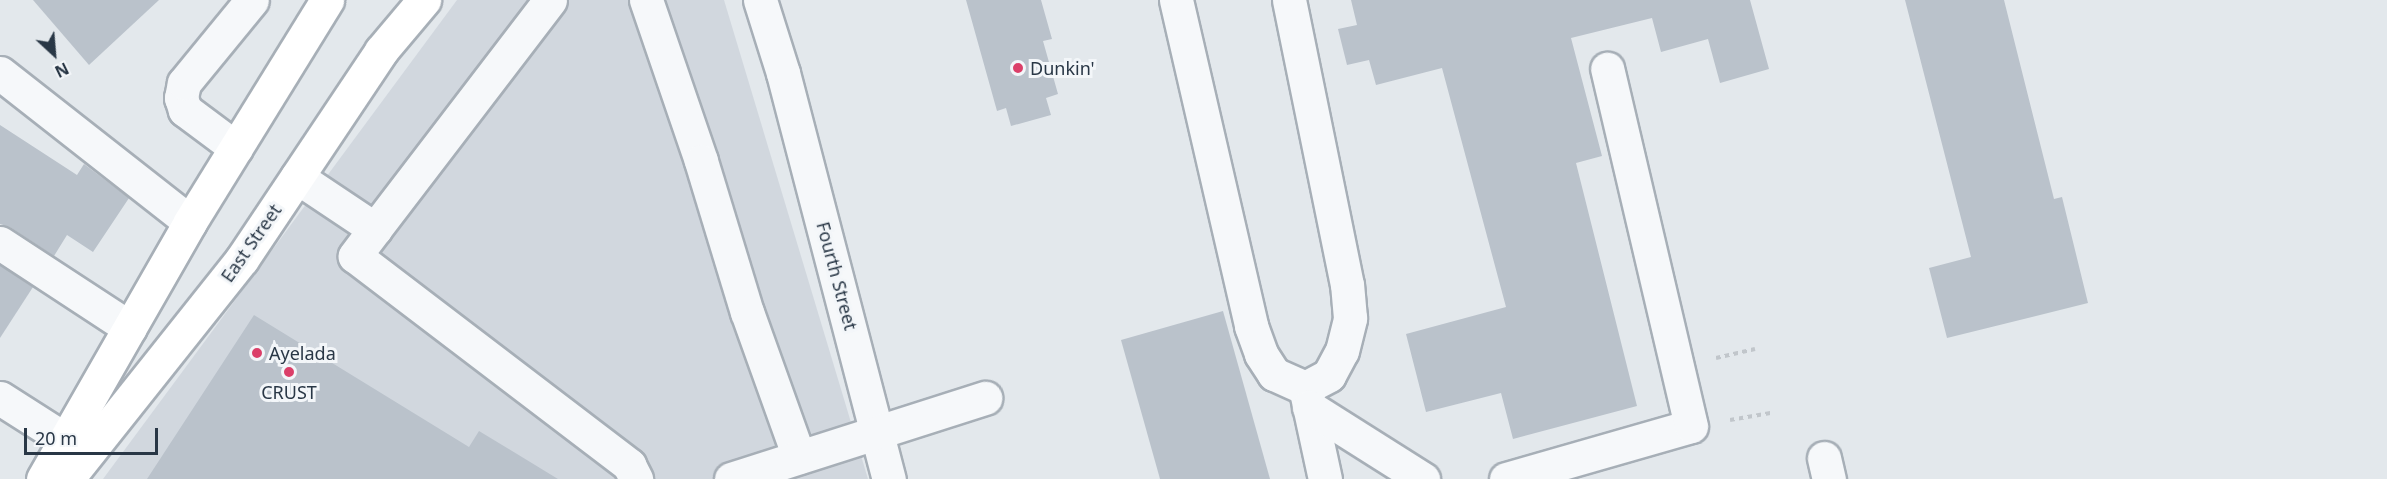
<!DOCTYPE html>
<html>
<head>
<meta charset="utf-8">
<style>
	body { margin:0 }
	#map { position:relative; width:2387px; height:479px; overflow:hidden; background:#e3e8ec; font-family:"Noto Sans",sans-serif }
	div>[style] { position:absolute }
	.built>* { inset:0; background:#d1d7de }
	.building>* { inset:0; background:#bac2cb }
	.path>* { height:4px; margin-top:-2px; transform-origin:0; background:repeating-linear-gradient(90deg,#c1c6cb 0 4.5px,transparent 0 9px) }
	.roads { filter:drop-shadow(2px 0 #a7afb7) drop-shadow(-2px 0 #a7afb7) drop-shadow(0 2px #a7afb7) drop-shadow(0 -2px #a7afb7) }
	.minor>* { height:33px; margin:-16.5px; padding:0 16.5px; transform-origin:16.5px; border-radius:16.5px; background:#f6f8fa }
	.highway>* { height:33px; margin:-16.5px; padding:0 16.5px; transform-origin:16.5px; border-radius:16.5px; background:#fff }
	.dots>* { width:16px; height:16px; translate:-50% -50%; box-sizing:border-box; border:3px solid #f3f6f9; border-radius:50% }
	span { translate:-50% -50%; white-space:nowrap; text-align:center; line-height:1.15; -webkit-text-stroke:6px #f3f6f9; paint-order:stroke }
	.poi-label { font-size:18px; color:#293746 }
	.left { translate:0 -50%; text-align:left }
	.street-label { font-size:18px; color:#293746 }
	.north { position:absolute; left:24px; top:24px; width:60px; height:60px; -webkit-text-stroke:4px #f3f6f9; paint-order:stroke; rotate:154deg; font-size:16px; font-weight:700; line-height:24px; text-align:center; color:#293746 }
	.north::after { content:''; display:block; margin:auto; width:21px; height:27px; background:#293746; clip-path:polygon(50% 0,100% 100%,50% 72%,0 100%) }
	.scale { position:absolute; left:24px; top:428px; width:134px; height:27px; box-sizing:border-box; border:3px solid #293746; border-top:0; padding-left:8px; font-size:18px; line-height:21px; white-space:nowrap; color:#293746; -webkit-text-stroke:4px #f3f6f9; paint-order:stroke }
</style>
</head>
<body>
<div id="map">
	<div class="built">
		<i style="clip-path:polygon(457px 0,724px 0,868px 479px,103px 479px)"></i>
	</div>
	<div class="building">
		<i style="clip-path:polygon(33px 0,159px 0,89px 65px)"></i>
		<i style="clip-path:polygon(966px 0,1041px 0,1052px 39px,1043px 41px,1058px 94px,1046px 98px,1051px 115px,1011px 126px,1006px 108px,997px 111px)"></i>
		<i style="clip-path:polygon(1351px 0,1750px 0,1769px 69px,1720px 83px,1708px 39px,1661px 52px,1652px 18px,1571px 38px,1602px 156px,1576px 163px,1637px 406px,1513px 439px,1501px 393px,1426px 412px,1406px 334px,1506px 307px,1442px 68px,1376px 85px,1369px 60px,1347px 65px,1338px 29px,1357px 25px)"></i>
		<i style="clip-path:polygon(1905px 0,2004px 0,2054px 199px,2062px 197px,2088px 303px,1947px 338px,1929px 268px,1971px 257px)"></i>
		<i style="clip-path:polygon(0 125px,77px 175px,84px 164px,129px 198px,93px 252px,67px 235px,54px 256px,10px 227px,0 224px)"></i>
		<i style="clip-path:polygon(0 265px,33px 287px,0 338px)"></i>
		<i style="clip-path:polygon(1223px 311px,1270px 479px,1160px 479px,1121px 340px)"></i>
		<i style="clip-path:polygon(254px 315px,469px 447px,479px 431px,558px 479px,147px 479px)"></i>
	</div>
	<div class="path">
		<i style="left:1716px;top:358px;width:40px;rotate:-13deg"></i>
		<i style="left:1730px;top:420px;width:41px;rotate:-9.9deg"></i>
	</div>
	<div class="roads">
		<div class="minor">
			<i style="left:646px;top:0;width:170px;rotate:71.1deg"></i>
			<i style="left:701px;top:161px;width:158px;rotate:73.1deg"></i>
			<i style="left:747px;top:312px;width:154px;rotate:70.3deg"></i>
			<i style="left:760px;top:0;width:77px;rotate:72.5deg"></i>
			<i style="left:783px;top:73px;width:420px;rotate:75.4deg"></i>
			<i style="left:1176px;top:0;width:335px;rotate:77deg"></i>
			<i style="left:1251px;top:326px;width:30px;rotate:70deg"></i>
			<i style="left:1261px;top:354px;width:24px;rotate:57deg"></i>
			<i style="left:1274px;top:374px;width:34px;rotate:24deg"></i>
			<i style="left:1305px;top:388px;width:27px;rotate:-28deg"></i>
			<i style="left:1329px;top:375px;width:27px;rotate:-62deg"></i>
			<i style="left:1342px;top:351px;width:34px;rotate:-76deg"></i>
			<i style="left:1350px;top:318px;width:33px;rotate:-95deg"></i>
			<i style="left:1347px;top:285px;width:291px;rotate:-101.5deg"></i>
			<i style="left:0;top:73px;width:241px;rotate:38.1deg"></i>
			<i style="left:236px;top:148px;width:64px;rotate:-143.3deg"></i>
			<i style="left:185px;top:110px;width:13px;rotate:-108deg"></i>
			<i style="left:181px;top:98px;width:15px;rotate:-79deg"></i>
			<i style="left:184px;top:83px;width:107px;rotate:-50.7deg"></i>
			<i style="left:297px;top:177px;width:94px;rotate:33.7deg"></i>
			<i style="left:375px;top:229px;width:288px;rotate:-52.6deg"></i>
			<i style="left:375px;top:229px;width:34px;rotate:127deg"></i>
			<i style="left:355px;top:256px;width:345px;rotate:37.3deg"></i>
			<i style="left:629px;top:465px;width:16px;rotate:63deg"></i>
			<i style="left:0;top:243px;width:155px;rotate:33.2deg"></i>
			<i style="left:1307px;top:396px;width:85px;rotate:77.8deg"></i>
			<i style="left:0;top:398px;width:78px;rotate:32.5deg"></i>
			<i style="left:1309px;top:407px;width:135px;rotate:32.3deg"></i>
			<i style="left:1824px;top:458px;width:22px;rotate:77deg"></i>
			<i style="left:731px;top:479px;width:267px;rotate:-17.7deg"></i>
			<i style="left:1506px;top:479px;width:192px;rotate:-16deg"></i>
			<i style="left:1691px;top:426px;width:367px;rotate:-103.2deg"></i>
		</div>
		<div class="highway">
			<i style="left:43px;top:479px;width:296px;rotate:-60.2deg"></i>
			<i style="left:190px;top:222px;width:261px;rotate:-58.3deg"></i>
			<i style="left:67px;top:479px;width:281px;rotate:-51.5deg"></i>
			<i style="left:242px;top:259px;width:250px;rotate:-56.2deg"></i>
			<i style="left:381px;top:51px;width:67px;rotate:-49.9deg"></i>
		</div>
	</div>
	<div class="dots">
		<i style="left:1018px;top:68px;background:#db3f69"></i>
		<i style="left:257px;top:353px;background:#db3f69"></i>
		<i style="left:289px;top:372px;background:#db3f69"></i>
	</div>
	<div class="poi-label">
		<span class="left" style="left:1030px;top:68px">Dunkin'</span>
		<span class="left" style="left:269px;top:353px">Ayelada</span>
		<span style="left:289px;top:392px">CRUST</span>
	</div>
	<div class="street-label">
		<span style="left:251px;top:243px;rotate:-55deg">East Street</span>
		<span style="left:837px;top:276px;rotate:75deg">Fourth Street</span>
	</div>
	<div class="north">N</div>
	<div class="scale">20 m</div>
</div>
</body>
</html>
